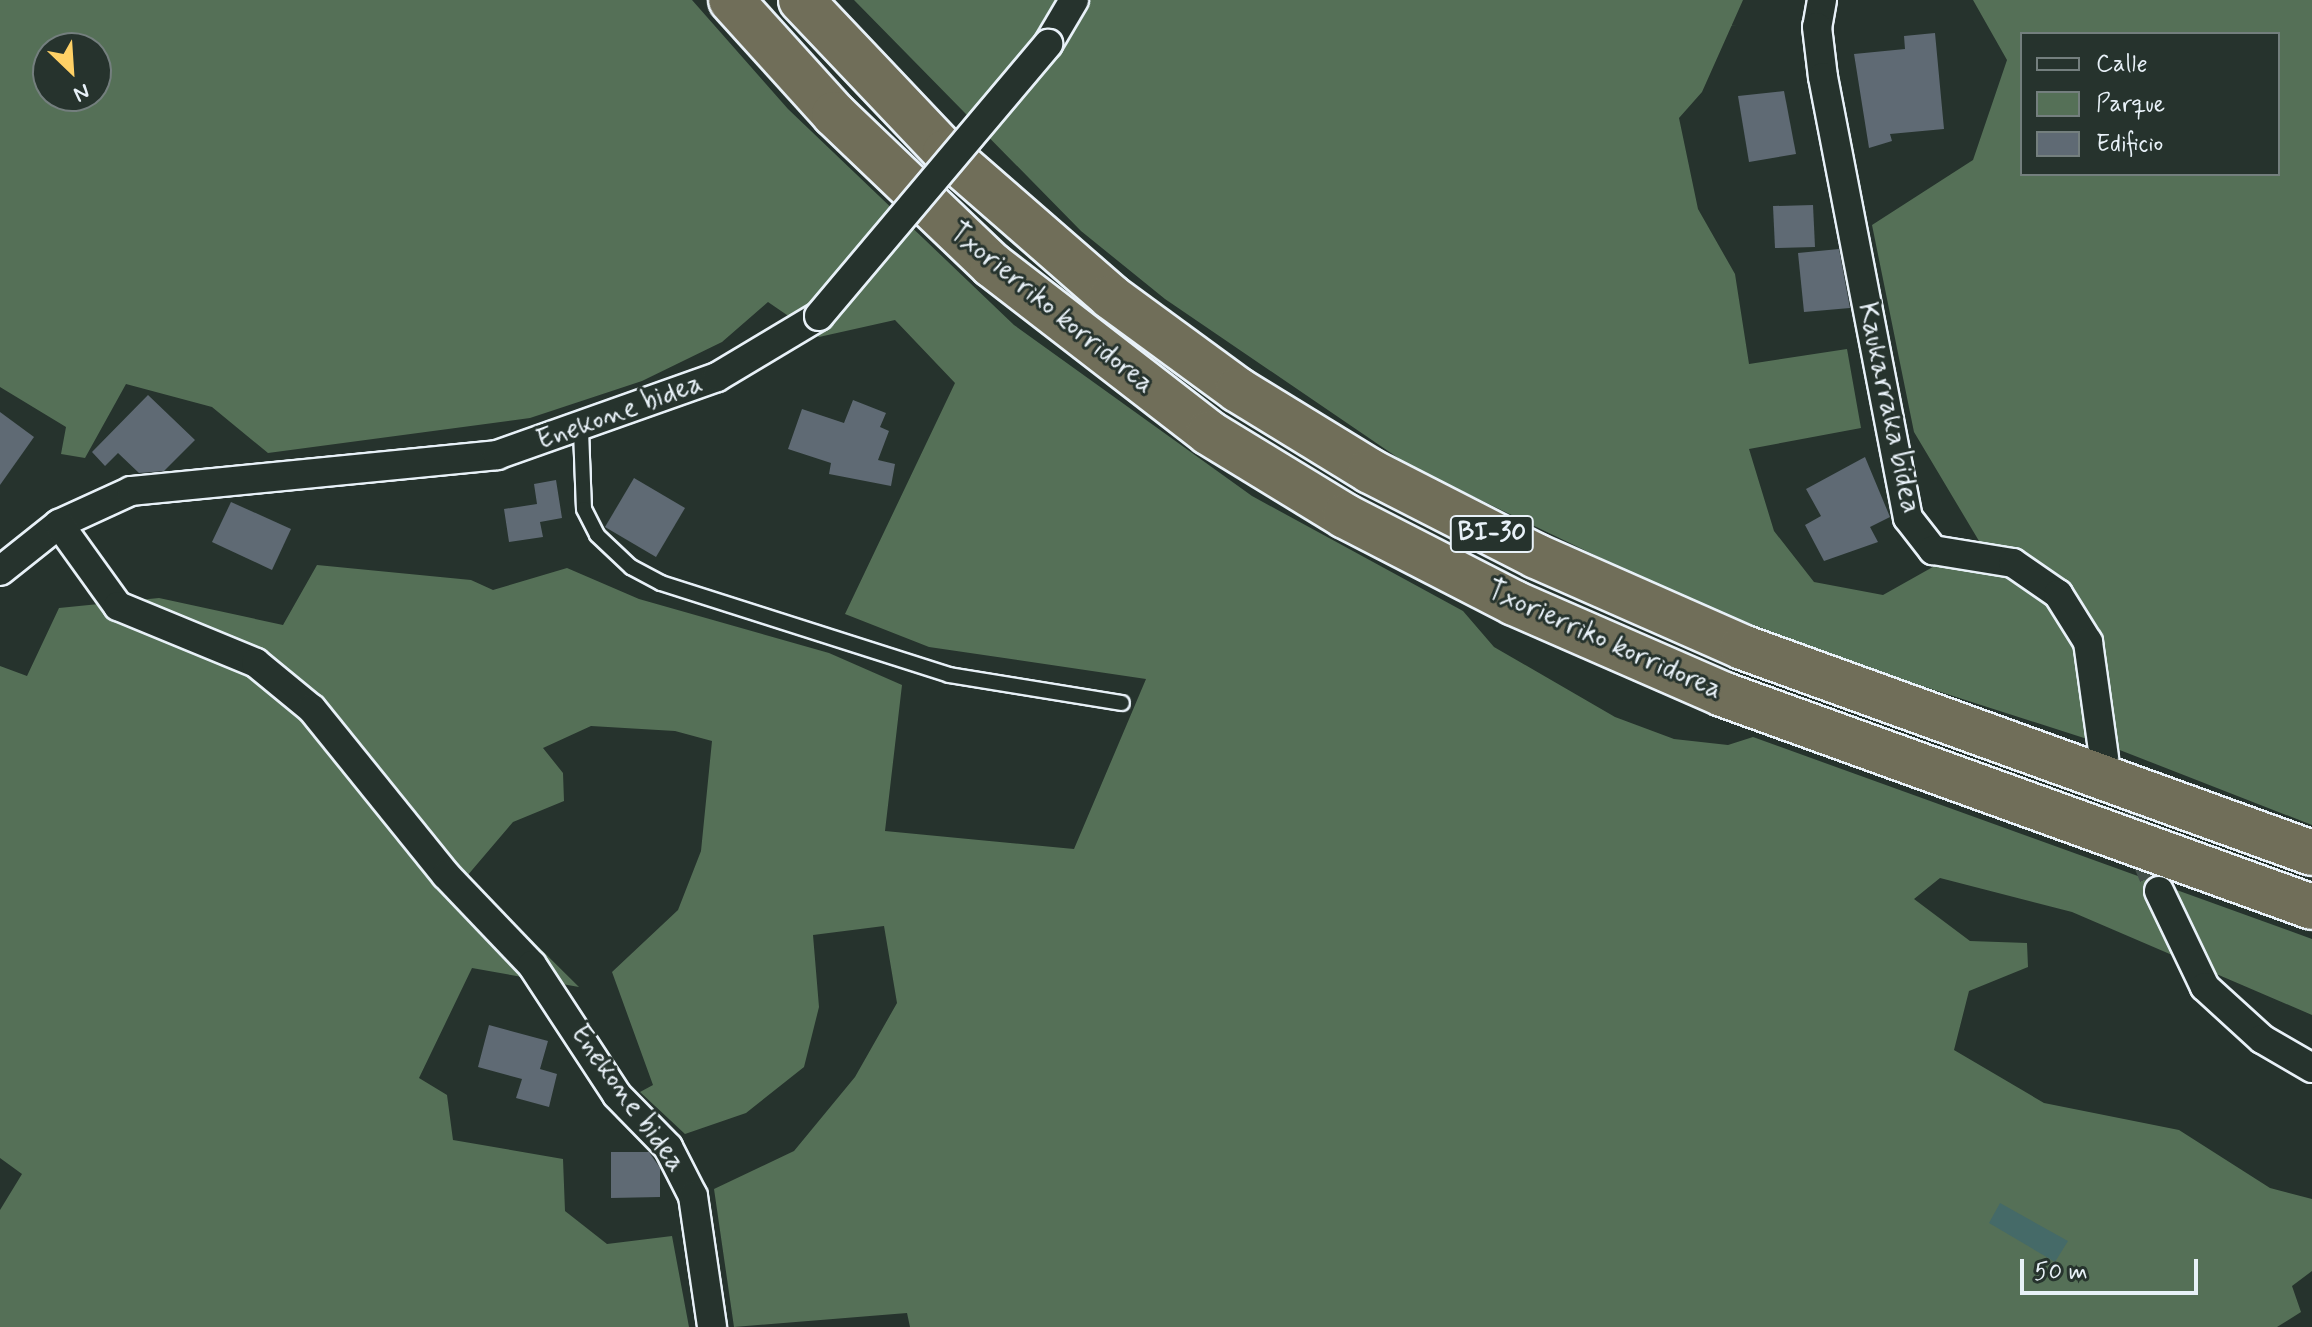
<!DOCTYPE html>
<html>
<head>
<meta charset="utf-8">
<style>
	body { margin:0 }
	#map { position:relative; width:2312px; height:1327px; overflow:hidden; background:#26332d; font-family:Mynerve,sans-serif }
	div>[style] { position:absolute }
	.green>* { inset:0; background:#557057 }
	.water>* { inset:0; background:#456a68 }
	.building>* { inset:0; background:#5f6a74 }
	.minor-tunnel>* { height:28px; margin-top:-14px; transform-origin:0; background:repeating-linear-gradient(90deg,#43504b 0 28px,transparent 0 42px) }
	.roads { filter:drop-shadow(2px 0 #e8f1f8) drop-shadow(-2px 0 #e8f1f8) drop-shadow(0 2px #e8f1f8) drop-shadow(0 -2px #e8f1f8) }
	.service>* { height:14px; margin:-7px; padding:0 7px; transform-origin:7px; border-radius:7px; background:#26332d }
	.minor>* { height:28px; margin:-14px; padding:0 14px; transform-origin:14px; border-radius:14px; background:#26332d }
	.motorway>* { height:44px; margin:-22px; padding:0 22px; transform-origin:22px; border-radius:22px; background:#706e59 }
	.bridges { filter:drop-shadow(2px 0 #e8f1f8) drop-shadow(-2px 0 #e8f1f8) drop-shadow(0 2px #e8f1f8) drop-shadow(0 -2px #e8f1f8) }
	.minor-bridge>* { height:28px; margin:-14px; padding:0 14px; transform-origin:14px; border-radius:14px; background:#26332d }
	span { translate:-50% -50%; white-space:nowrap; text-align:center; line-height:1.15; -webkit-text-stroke:6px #26332d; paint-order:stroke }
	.shield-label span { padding:2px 6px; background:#26332d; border:2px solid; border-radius:6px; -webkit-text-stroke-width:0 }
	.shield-label { font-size:26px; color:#e8f1f8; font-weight:700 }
	.street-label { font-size:28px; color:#e8f1f8 }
	.legend { position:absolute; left:2020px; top:32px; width:260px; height:144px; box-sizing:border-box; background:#26332d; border:2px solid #747f7e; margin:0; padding:10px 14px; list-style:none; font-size:24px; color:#e8f1f8 }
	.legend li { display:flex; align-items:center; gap:16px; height:40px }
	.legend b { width:40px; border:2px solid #747f7e }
	.north { position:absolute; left:32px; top:32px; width:80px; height:80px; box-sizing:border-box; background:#26332d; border:2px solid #747f7e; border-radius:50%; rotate:155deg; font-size:22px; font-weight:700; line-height:32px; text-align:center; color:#e8f1f8 }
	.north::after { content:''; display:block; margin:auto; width:28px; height:36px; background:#ffd166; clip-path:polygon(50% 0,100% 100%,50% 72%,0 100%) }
	.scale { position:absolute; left:2020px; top:1259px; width:178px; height:36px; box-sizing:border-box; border:4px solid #e8f1f8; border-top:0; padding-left:10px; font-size:24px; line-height:28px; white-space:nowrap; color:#e8f1f8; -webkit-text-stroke:6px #26332d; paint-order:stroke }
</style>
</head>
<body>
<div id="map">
	<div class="green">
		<i style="clip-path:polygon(evenodd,0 0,692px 0,788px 109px,1014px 325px,1252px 496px,1463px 611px,1494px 647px,1615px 717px,1674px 739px,1728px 745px,1753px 737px,2312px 939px,2312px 1015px,2072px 912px,1940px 878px,1914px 899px,1970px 941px,2027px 943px,2028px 967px,1969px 991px,1954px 1050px,2044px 1103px,2179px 1130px,2270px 1188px,2312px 1199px,2312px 1271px,2292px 1286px,2301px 1312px,2277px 1327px,910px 1327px,907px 1313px,734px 1327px,714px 1189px,794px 1151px,855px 1077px,897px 1003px,884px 926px,813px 935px,819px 1007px,804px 1067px,746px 1113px,685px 1134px,640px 1092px,653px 1085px,612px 972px,678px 910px,701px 851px,712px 741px,675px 731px,591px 726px,543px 748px,563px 773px,564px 801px,513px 822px,467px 876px,579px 987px,472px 968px,419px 1078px,447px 1095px,453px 1140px,563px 1159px,565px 1211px,607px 1244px,672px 1236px,689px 1327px,0 1327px,0 1210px,22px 1174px,0 1158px,0 666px,27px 676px,59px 608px,159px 598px,283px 625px,317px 565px,471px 580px,493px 590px,567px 568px,639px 599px,829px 653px,902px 685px,885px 831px,1074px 849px,1146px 679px,929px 647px,845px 614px,955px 383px,895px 320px,819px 337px,768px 302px,722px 342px,642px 381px,530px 418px,268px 453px,212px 407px,126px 384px,85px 458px,61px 454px,66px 427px,0 387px,0 0,48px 48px,96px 48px,96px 96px,48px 96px,48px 48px)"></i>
		<i style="clip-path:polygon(evenodd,854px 0,1743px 0,1702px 92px,1679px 118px,1698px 209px,1735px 274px,1749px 364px,1847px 349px,1861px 428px,1749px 449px,1774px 531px,1814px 582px,1883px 595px,1979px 541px,1914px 432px,1872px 225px,1973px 160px,2007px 60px,1973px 0,2312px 0,2312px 825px,2112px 747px,1869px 669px,1688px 600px,1410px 466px,1165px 299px,1081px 231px,854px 0,2022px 34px,2278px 34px,2278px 174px,2022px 174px,2022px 34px)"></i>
	</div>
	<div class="water">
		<i style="clip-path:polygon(2000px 1203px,2068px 1241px,2055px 1262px,1989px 1223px)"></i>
	</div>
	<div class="building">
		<i style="clip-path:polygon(1935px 33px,1944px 129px,1890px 134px,1892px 141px,1869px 148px,1854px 54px,1905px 49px,1904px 36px)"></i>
		<i style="clip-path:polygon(1784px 91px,1796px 154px,1749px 162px,1738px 96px)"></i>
		<i style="clip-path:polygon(1813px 205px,1815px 247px,1775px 248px,1773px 206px)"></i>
		<i style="clip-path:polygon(1839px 249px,1850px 308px,1804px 312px,1798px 253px)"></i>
		<i style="clip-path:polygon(148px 395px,195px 440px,164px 471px,139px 473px,118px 453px,105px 466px,92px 452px)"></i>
		<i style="clip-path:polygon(853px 400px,886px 413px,880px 427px,889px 431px,878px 460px,895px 464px,891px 486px,829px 474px,831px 463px,788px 449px,802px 409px,844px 423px)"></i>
		<i style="clip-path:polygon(0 412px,34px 437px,0 485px)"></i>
		<i style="clip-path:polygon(1865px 457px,1890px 517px,1870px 527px,1878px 542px,1824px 561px,1805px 525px,1821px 516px,1806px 489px)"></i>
		<i style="clip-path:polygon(634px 478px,685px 508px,656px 557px,605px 527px)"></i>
		<i style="clip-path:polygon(556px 480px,562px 518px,540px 522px,543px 537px,509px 542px,504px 509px,537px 504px,534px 484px)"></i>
		<i style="clip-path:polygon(231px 502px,291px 529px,272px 570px,212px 542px)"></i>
		<i style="clip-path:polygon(489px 1025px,548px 1041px,540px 1069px,557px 1074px,549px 1107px,516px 1098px,522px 1079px,478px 1067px)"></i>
		<i style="clip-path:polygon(611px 1152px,649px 1152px,660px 1168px,660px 1197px,611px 1198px)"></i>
	</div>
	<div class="minor-tunnel">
		<i style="left:2110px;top:773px;width:128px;rotate:67.4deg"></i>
	</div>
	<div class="roads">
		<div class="service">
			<i style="left:581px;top:431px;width:78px;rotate:87.8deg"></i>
			<i style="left:584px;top:509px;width:29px;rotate:63deg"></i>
			<i style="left:597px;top:535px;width:47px;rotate:43.3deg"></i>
			<i style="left:631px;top:567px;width:34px;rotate:28deg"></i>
			<i style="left:661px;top:583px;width:302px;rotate:17.7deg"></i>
			<i style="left:949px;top:675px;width:175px;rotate:9.2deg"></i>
		</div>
		<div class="minor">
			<i style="left:1822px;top:0;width:27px;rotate:100deg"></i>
			<i style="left:1817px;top:27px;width:50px;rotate:83.2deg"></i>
			<i style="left:1823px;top:77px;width:449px;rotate:79.1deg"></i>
			<i style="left:1908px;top:518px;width:41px;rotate:52deg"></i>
			<i style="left:1933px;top:550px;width:81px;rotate:9.2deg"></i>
			<i style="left:2013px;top:563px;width:55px;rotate:34.6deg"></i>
			<i style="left:2058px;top:594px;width:57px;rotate:58deg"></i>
			<i style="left:2088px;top:642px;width:117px;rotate:82.1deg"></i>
			<i style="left:1048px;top:44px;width:51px;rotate:-59.4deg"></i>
			<i style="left:59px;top:524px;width:79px;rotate:-24.6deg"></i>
			<i style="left:131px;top:491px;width:368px;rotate:-5.6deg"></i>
			<i style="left:497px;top:455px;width:233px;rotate:-19.5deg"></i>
			<i style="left:717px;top:377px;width:119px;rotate:-30.9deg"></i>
			<i style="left:0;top:571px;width:75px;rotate:-38.5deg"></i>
			<i style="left:59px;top:524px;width:101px;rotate:54.3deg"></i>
			<i style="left:118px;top:606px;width:149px;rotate:22.4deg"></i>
			<i style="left:256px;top:663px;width:72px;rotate:39.4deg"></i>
			<i style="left:312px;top:709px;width:213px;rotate:51.1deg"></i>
			<i style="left:446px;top:875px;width:124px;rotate:46.3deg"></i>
			<i style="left:532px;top:965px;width:155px;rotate:56.8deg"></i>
			<i style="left:617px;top:1095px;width:73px;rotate:45.6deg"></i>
			<i style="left:668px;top:1147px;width:55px;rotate:63deg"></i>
			<i style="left:693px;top:1196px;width:132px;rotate:81.7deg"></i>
			<i style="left:2159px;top:891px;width:106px;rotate:64.4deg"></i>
			<i style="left:2205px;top:987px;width:77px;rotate:42.4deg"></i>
			<i style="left:2262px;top:1039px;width:58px;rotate:30.1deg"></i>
		</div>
		<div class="motorway">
			<i style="left:731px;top:0;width:154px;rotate:47.9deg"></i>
			<i style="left:834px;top:114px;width:219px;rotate:43.7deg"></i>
			<i style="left:992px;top:265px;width:274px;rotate:37.7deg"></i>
			<i style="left:1209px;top:433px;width:159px;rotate:31.4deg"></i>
			<i style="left:1345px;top:516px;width:190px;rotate:27.2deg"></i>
			<i style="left:1514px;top:603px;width:227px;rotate:23.6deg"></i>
			<i style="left:1722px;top:694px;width:627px;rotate:19.85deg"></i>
			<i style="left:801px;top:0;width:209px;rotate:46.5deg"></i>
			<i style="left:945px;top:152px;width:220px;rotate:41.1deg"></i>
			<i style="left:1111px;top:297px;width:157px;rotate:36.2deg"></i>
			<i style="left:1238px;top:390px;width:155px;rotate:31.5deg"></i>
			<i style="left:1370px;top:471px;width:186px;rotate:27.1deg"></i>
			<i style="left:1536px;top:556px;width:225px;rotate:23.8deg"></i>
			<i style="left:1742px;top:647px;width:606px;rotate:19.87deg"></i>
		</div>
	</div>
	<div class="bridges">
		<div class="minor-bridge">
			<i style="left:819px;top:316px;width:356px;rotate:-49.9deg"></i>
		</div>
	</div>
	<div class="shield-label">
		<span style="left:1492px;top:534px">BI-30</span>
	</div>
	<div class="street-label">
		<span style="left:1051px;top:309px;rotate:39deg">Txorierriko korridorea</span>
		<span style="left:1888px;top:408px;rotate:78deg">Kaukarraka bidea</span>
		<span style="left:620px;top:413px;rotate:-20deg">Enekone bidea</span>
		<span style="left:1604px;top:641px;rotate:24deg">Txorierriko korridorea</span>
		<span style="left:627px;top:1099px;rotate:54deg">Enekone bidea</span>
	</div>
	<ul class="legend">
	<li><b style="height:10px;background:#26332d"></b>Calle</li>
	<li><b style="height:22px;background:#557057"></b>Parque</li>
	<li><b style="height:22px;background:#5f6a74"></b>Edificio</li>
	</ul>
	<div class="north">N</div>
	<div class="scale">50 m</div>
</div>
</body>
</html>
